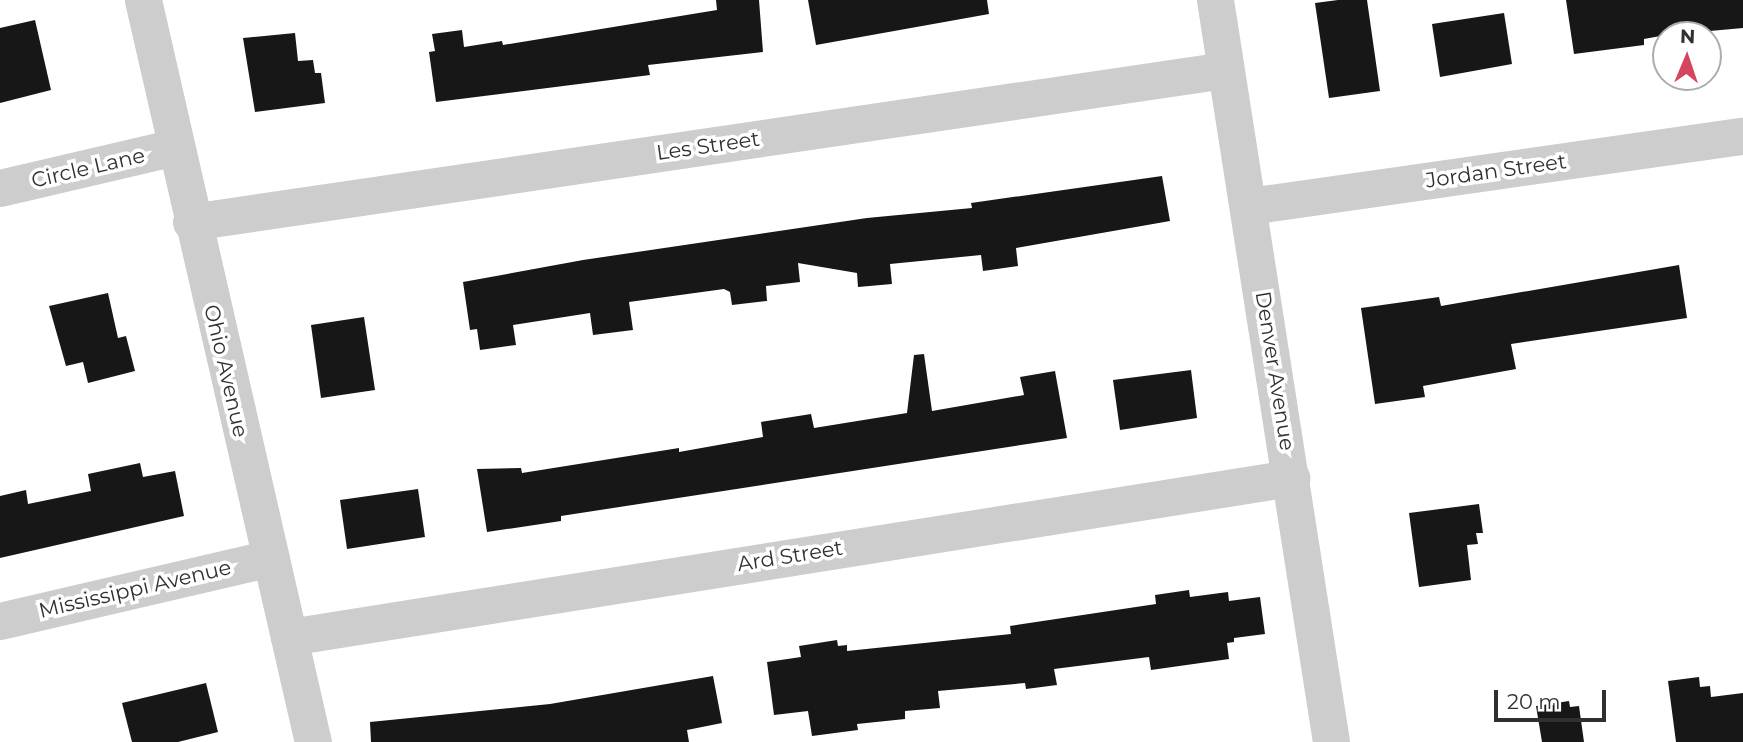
<!DOCTYPE html>
<html>
<head>
<meta charset="utf-8">
<style>
	body { margin:0 }
	#map { position:relative; width:1743px; height:742px; overflow:hidden; background:#fff; font-family:Montserrat,sans-serif }
	div>[style] { position:absolute }
	.building>* { inset:0; background:#171717 }
	.street>* { height:37px; margin:-18.5px; padding:0 18.5px; transform-origin:18.5px; border-radius:18.5px; background:#cdcdcd }
	span { translate:-50% -50%; white-space:nowrap; text-align:center; line-height:1.15; -webkit-text-stroke:7px #fff; paint-order:stroke }
	.street-label { font-size:21px; color:#303030 }
	.north { position:absolute; left:1652px; top:21px; width:70px; height:70px; box-sizing:border-box; background:#fff; border:2px solid #acacac; border-radius:50%; rotate:2deg; font-size:19px; font-weight:700; line-height:28px; text-align:center; color:#303030 }
	.north::after { content:''; display:block; margin:auto; width:24px; height:32px; background:#d4465f; clip-path:polygon(50% 0,100% 100%,50% 72%,0 100%) }
	.scale { position:absolute; left:1494px; top:690px; width:112px; height:32px; box-sizing:border-box; border:4px solid #303030; border-top:0; padding-left:9px; font-size:21px; line-height:24px; white-space:nowrap; color:#303030; -webkit-text-stroke:5px #fff; paint-order:stroke }
</style>
</head>
<body>
<div id="map">
	<div class="building">
		<i style="clip-path:polygon(716px 0,759px 0,763px 52px,648px 65px,650px 75px,436px 102px,429px 52px,435px 51px,432px 34px,462px 30px,464px 47px,502px 41px,503px 45px,717px 10px)"></i>
		<i style="clip-path:polygon(808px 0,987px 0,989px 14px,816px 45px)"></i>
		<i style="clip-path:polygon(1338px 0,1367px 0,1380px 91px,1329px 98px,1315px 3px)"></i>
		<i style="clip-path:polygon(1566px 0,1743px 0,1743px 28px,1666px 35px,1644px 39px,1644px 45px,1574px 54px)"></i>
		<i style="clip-path:polygon(1504px 13px,1512px 64px,1440px 77px,1432px 24px)"></i>
		<i style="clip-path:polygon(35px 20px,51px 90px,0 103px,0 28px)"></i>
		<i style="clip-path:polygon(295px 33px,298px 61px,313px 60px,315px 73px,321px 73px,325px 103px,255px 112px,243px 38px)"></i>
		<i style="clip-path:polygon(1162px 176px,1170px 221px,1016px 248px,1018px 266px,983px 271px,981px 255px,890px 264px,892px 284px,858px 287px,857px 273px,798px 263px,800px 282px,766px 286px,767px 301px,732px 305px,730px 292px,724px 289px,629px 302px,633px 330px,593px 335px,590px 313px,513px 325px,516px 345px,480px 350px,477px 329px,470px 330px,463px 282px,583px 260px,867px 218px,972px 208px,971px 203px)"></i>
		<i style="clip-path:polygon(1679px 265px,1687px 318px,1511px 344px,1516px 369px,1423px 386px,1425px 397px,1375px 404px,1361px 308px,1439px 297px,1441px 306px)"></i>
		<i style="clip-path:polygon(108px 293px,118px 338px,126px 336px,135px 371px,88px 383px,83px 362px,66px 366px,49px 306px)"></i>
		<i style="clip-path:polygon(364px 317px,375px 390px,321px 398px,311px 325px)"></i>
		<i style="clip-path:polygon(924px 354px,932px 411px,1024px 395px,1020px 377px,1055px 371px,1067px 438px,561px 516px,561px 521px,487px 532px,477px 469px,521px 468px,522px 473px,679px 448px,679px 452px,763px 437px,761px 422px,811px 414px,814px 428px,907px 413px,914px 355px)"></i>
		<i style="clip-path:polygon(1191px 370px,1197px 418px,1120px 430px,1113px 380px)"></i>
		<i style="clip-path:polygon(140px 463px,143px 477px,175px 471px,184px 516px,0 558px,0 496px,26px 490px,28px 504px,91px 491px,88px 474px)"></i>
		<i style="clip-path:polygon(418px 489px,425px 537px,347px 549px,340px 500px)"></i>
		<i style="clip-path:polygon(1479px 504px,1483px 533px,1476px 533px,1478px 544px,1467px 545px,1471px 580px,1419px 587px,1409px 513px)"></i>
		<i style="clip-path:polygon(1189px 590px,1190px 597px,1228px 592px,1229px 601px,1260px 597px,1265px 634px,1234px 638px,1234px 642px,1227px 643px,1229px 659px,1151px 670px,1149px 657px,1054px 669px,1057px 685px,1026px 689px,1025px 683px,938px 691px,940px 708px,905px 711px,905px 719px,857px 724px,858px 730px,812px 736px,808px 711px,774px 715px,767px 662px,801px 657px,799px 646px,837px 640px,838px 646px,847px 645px,847px 651px,1011px 634px,1010px 626px,1156px 604px,1155px 595px)"></i>
		<i style="clip-path:polygon(713px 676px,722px 723px,687px 730px,689px 742px,371px 742px,370px 722px,550px 704px)"></i>
		<i style="clip-path:polygon(1699px 677px,1700px 687px,1710px 686px,1711px 697px,1743px 693px,1743px 742px,1676px 742px,1668px 681px)"></i>
		<i style="clip-path:polygon(206px 683px,218px 732px,178px 742px,132px 742px,122px 703px)"></i>
		<i style="clip-path:polygon(1569px 701px,1570px 707px,1579px 706px,1584px 742px,1542px 742px,1536px 706px)"></i>
	</div>
	<div class="street">
		<i style="left:143px;top:0;width:761px;rotate:77.1deg"></i>
		<i style="left:1215px;top:0;width:751px;rotate:81.11deg"></i>
		<i style="left:0;top:188px;width:180px;rotate:-13.2deg"></i>
		<i style="left:1249px;top:206px;width:499px;rotate:-8.1deg"></i>
		<i style="left:191px;top:222px;width:1045px;rotate:-8.36deg"></i>
		<i style="left:0;top:621px;width:278px;rotate:-13.1deg"></i>
		<i style="left:289px;top:637px;width:1015px;rotate:-9.02deg"></i>
	</div>
	<div class="street-label">
		<span style="left:708px;top:146px;rotate:-8deg">Les Street</span>
		<span style="left:88px;top:168px;rotate:-13deg">Circle Lane</span>
		<span style="left:1496px;top:171px;rotate:-8deg">Jordan Street</span>
		<span style="left:226px;top:371px;rotate:77deg">Ohio Avenue</span>
		<span style="left:1275px;top:371px;rotate:81deg">Denver Avenue</span>
		<span style="left:790px;top:556px;rotate:-9deg">Ard Street</span>
		<span style="left:135px;top:589px;rotate:-13deg">Mississippi Avenue</span>
	</div>
	<div class="north">N</div>
	<div class="scale">20 m</div>
</div>
</body>
</html>
